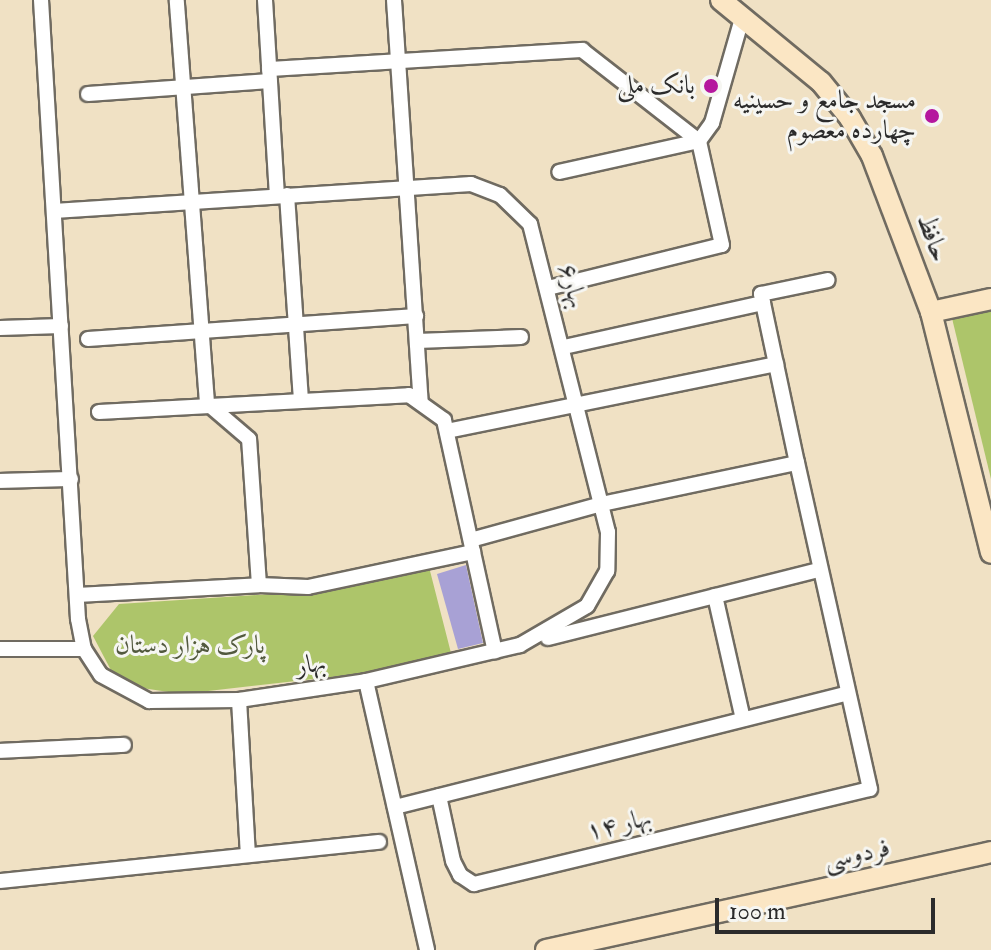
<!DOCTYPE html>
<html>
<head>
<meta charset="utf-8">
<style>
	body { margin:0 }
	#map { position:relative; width:991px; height:950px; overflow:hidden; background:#f0e1c4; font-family:"IM FELL Double Pica",Amiri,serif }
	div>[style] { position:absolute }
	.green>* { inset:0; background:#adc56a }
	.building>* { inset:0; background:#a8a1d5 }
	.roads { filter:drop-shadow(2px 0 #706b61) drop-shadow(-2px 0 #706b61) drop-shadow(0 2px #706b61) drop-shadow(0 -2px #706b61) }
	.minor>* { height:14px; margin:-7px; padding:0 7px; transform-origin:7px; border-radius:7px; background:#fff }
	.secondary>* { height:20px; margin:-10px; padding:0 10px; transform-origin:10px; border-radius:10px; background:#fbe6c4 }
	.dots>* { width:22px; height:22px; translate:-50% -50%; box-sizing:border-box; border:4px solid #f6f6f2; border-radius:50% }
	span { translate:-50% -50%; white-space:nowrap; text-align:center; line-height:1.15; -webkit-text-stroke:6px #f6f6f2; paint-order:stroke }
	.poi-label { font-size:26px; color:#2b2b2b }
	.right { translate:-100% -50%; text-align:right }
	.street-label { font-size:26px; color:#2b2b2b }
	.park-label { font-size:26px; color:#52593e }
	.scale { position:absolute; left:715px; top:898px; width:220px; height:36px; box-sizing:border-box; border:4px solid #2b2b2b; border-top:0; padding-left:10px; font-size:24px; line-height:28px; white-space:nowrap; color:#2b2b2b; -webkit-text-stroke:6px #f6f6f2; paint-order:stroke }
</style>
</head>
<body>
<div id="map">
	<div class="green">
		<i style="clip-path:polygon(991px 301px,991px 479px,950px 310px)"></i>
		<i style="clip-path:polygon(429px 567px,451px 653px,358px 674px,182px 694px,142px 688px,113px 674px,93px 636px,119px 604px,287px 593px)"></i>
	</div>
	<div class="building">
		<i style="clip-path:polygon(466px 565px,483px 643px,458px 649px,437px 574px)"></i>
	</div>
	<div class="roads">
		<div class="minor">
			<i style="left:41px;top:0;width:620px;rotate:86.58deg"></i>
			<i style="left:78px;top:619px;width:31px;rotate:79deg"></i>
			<i style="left:84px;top:649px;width:31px;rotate:57deg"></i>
			<i style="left:101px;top:675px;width:55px;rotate:28.4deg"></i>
			<i style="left:149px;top:701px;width:90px;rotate:-0.6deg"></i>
			<i style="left:239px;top:700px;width:128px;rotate:-8.5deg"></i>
			<i style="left:366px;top:681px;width:276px;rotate:77.2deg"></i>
			<i style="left:265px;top:0;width:195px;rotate:86.5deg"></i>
			<i style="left:394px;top:0;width:403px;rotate:86.2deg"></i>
			<i style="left:269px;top:69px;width:314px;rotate:-3.5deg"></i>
			<i style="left:582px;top:50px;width:148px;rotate:37.9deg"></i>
			<i style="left:699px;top:141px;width:143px;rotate:167.5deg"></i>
			<i style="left:88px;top:94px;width:182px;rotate:-4.1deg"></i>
			<i style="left:287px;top:195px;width:205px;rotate:86.1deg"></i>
			<i style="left:54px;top:211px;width:418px;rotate:-3.7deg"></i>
			<i style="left:471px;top:184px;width:31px;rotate:21deg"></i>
			<i style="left:500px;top:195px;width:42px;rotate:44deg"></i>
			<i style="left:530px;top:224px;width:318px;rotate:75.8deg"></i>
			<i style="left:608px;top:532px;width:39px;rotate:91deg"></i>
			<i style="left:607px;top:571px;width:40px;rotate:119.7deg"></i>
			<i style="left:587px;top:606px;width:78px;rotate:149.8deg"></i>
			<i style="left:520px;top:645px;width:158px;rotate:166.8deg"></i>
			<i style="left:548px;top:288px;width:179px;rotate:-13.9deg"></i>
			<i style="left:722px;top:245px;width:107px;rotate:-102.5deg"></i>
			<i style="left:699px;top:141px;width:22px;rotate:-54deg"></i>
			<i style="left:712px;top:123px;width:112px;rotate:-74deg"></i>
			<i style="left:0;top:328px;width:61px;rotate:-1.9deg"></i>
			<i style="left:88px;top:339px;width:329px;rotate:-4deg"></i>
			<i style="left:417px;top:341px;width:104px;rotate:-2.2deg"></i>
			<i style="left:564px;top:347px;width:204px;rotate:-12.5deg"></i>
			<i style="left:99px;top:412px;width:310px;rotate:-3.1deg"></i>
			<i style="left:409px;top:395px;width:43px;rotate:35.5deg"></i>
			<i style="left:444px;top:420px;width:237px;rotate:77.6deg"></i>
			<i style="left:447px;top:431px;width:336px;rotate:-11.5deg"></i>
			<i style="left:0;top:481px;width:71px;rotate:-1.6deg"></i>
			<i style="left:471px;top:540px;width:136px;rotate:-15.4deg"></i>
			<i style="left:602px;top:504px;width:199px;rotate:-11.9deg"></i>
			<i style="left:797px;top:463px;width:173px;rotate:-102deg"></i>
			<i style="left:761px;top:294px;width:68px;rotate:-11.8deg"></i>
			<i style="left:259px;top:585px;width:49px;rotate:2.3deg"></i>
			<i style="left:308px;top:587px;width:169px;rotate:-12deg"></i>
			<i style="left:77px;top:595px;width:182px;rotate:-3.1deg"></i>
			<i style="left:259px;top:585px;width:146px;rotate:-93.9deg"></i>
			<i style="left:249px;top:439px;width:55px;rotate:-139.4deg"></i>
			<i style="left:207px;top:403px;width:404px;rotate:-94.3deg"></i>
			<i style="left:715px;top:596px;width:126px;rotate:77.2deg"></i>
			<i style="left:548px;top:638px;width:279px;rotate:-14.1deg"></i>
			<i style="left:0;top:649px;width:84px"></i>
			<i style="left:239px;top:700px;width:155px;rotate:86.7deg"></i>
			<i style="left:0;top:751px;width:124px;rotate:-2.8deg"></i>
			<i style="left:439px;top:796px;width:66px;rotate:77.8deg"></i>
			<i style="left:453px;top:861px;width:16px;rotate:63deg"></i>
			<i style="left:460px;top:875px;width:17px;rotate:33deg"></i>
			<i style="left:474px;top:884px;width:407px;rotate:-13.5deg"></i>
			<i style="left:870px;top:789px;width:334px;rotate:-102.6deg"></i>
			<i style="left:395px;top:807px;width:464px;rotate:-14.1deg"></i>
			<i style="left:0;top:881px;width:381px;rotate:-5.9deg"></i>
		</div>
		<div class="secondary">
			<i style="left:721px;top:0;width:129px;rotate:39.4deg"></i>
			<i style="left:821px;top:82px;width:46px;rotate:51.1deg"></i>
			<i style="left:850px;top:118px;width:44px;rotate:59.9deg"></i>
			<i style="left:872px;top:156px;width:167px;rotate:69.3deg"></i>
			<i style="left:931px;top:312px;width:248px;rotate:76deg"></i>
			<i style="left:931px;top:312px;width:61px;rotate:-12.2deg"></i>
			<i style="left:546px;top:950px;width:456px;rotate:-12.4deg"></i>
		</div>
	</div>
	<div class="dots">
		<i style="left:711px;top:86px;background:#b5179e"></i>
		<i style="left:932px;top:116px;background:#b5179e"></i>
	</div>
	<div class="poi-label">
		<span class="right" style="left:695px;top:86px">بانک ملی</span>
		<span class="right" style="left:916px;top:116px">مسجد جامع و حسینیه<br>چهارده معصوم</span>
	</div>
	<div class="street-label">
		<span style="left:932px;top:238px;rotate:70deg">حافظ</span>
		<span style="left:572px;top:286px;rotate:75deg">بهار۶</span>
		<span style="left:311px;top:665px;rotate:-8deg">بهار</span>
		<span style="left:619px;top:825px;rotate:-13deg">بهار ۱۴</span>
		<span style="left:857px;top:855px;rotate:-12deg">فردوسی</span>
	</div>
	<div class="park-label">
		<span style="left:190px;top:646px">پارک هزار دستان</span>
	</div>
	<div class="scale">100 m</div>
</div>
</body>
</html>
